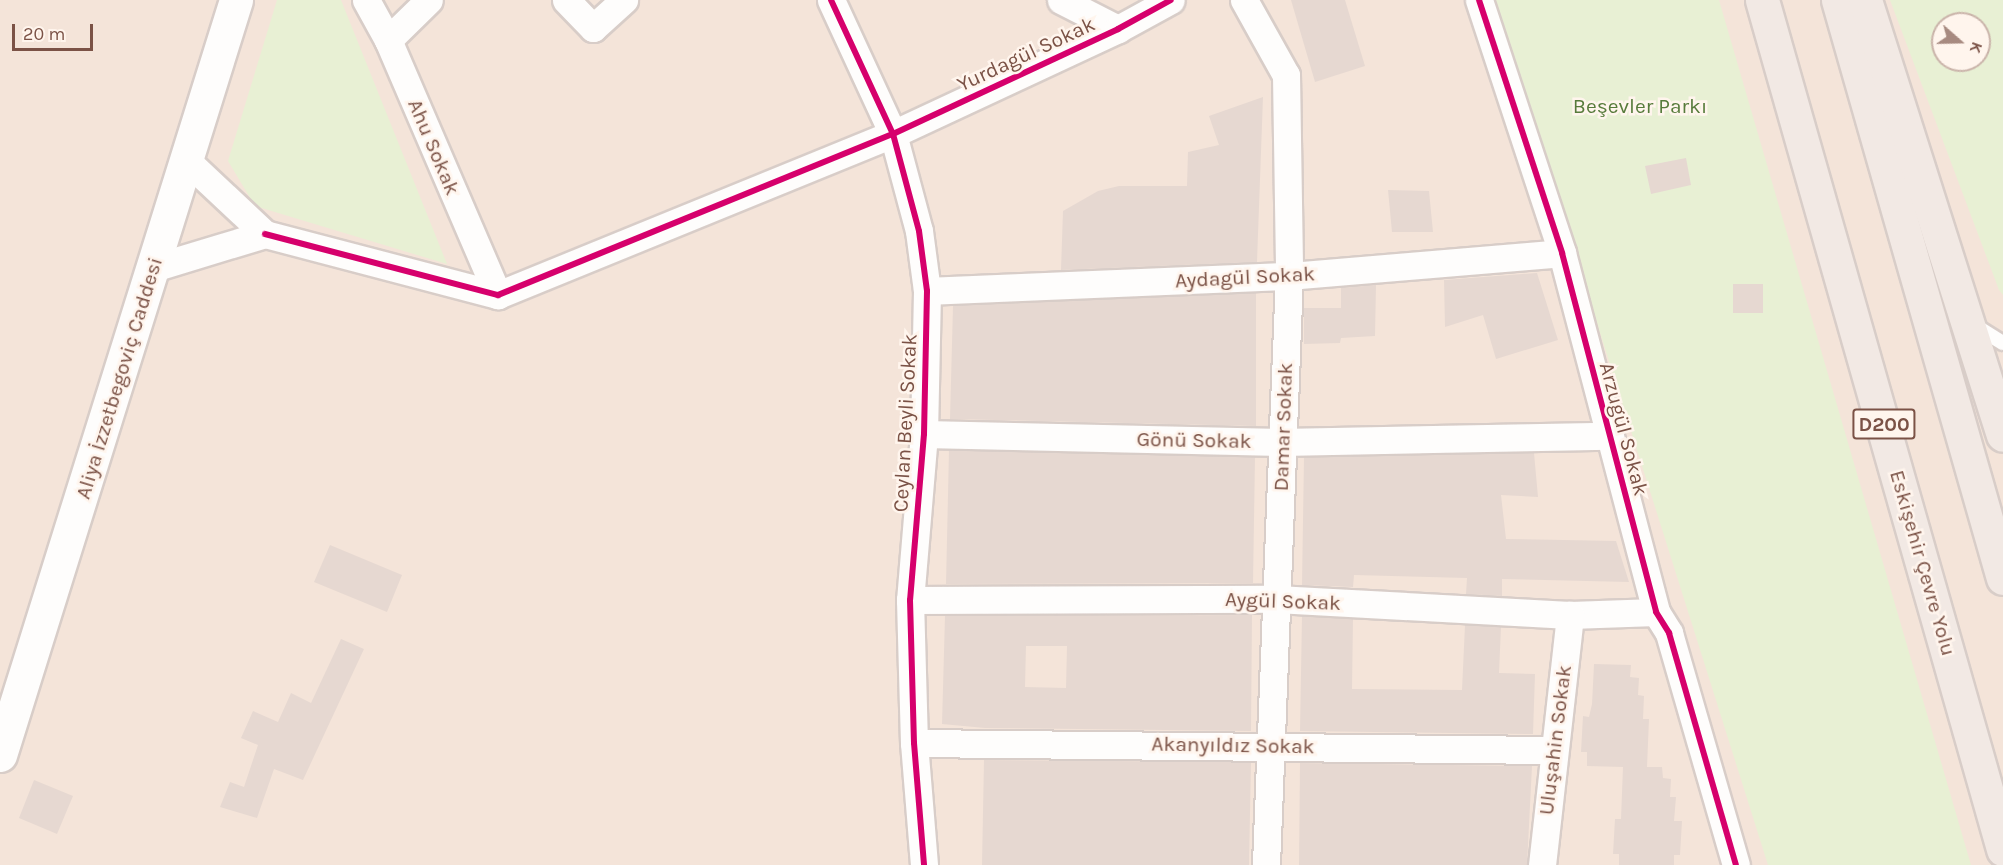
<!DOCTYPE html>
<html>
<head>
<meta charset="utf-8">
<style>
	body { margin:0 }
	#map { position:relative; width:2003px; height:865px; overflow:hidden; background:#f9f2eb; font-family:Karla,sans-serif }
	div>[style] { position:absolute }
	.residential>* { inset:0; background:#f4e4d9 }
	.green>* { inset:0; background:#e8f0d4 }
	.building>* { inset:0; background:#e6d8d1 }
	.roads { filter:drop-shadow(2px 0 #d8cdc8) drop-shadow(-2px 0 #d8cdc8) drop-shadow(0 2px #d8cdc8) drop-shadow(0 -2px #d8cdc8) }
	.service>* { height:14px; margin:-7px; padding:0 7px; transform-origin:7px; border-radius:7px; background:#fefdfc }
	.minor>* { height:27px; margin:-13.5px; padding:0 13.5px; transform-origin:13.5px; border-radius:13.5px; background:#fefdfc }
	.tertiary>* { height:33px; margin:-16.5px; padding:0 16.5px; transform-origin:16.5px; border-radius:16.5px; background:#fefdfc }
	.trunk>* { height:33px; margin:-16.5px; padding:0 16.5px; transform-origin:16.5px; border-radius:16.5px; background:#f2e9e4 }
	.cycleway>* { height:6px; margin:-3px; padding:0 3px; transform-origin:3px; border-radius:3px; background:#d6006c }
	span { translate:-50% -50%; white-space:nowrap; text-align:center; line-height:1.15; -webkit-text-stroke:5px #fff5ed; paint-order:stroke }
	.shield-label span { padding:2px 4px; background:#fff5ed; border:2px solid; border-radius:4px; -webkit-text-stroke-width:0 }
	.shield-label { font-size:20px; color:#7b5246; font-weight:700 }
	.street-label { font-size:21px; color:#7b5246 }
	.park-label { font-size:21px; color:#577b3b }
	.north { position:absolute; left:1931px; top:12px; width:60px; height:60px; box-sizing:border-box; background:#fff5ed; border:2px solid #cab4aa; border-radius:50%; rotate:110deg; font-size:16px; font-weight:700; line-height:24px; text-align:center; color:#7b5246 }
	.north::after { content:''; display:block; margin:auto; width:21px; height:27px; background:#a78a80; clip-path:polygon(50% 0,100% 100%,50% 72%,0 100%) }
	.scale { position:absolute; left:12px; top:24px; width:81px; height:27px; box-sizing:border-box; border:3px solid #7b5246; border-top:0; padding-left:8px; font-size:18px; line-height:21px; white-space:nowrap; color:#7b5246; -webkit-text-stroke:4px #fff5ed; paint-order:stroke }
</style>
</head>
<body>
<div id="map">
	<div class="residential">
		<i style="clip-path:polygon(evenodd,0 0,2003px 0,2003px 865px,0 865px,0 0,1943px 24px,1979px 24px,1979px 60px,1943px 60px,1943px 24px)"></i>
	</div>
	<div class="green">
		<i style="clip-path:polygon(277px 0,341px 0,447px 264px,255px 206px,228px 161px)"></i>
		<i style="clip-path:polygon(1495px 0,1719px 0,1971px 865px,1768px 865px)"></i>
		<i style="clip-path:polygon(evenodd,1890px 0,2003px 0,2003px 295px,1999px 290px,1890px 0,1943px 24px,1979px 24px,1979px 60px,1943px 60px,1943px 24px)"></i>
	</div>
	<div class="building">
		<i style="clip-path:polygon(1291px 0,1345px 0,1365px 66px,1315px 82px)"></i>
		<i style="clip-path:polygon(1263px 97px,1257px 262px,1061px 270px,1063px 211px,1098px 191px,1119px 186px,1187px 186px,1188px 152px,1219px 145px,1209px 116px)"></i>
		<i style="clip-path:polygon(1686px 158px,1691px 185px,1651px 194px,1645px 166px)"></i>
		<i style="clip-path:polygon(1388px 190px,1429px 191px,1433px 232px,1392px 232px)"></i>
		<i style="clip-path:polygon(1537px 273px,1558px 340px,1496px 359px,1483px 315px,1445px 327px,1444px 280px)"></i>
		<i style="clip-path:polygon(1733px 284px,1763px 284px,1763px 313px,1733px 313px)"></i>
		<i style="clip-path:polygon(1376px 285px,1375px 336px,1341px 338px,1340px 343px,1304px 344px,1304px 308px,1341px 308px,1341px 288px)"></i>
		<i style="clip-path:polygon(1256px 293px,1256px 426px,950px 419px,953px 306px)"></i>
		<i style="clip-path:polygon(949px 450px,1255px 457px,1253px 583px,946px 584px)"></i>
		<i style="clip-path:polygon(1534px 453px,1538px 497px,1501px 495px,1506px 539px,1616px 541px,1629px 582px,1502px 579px,1502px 596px,1466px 594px,1467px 578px,1354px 575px,1353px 587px,1302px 585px,1304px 457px)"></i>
		<i style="clip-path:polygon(330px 545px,402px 575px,387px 612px,314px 582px)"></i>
		<i style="clip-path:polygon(evenodd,1252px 615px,1251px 731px,985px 728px,942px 724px,945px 616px,1252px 615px,1026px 646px,1067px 646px,1066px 688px,1025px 687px,1026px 646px)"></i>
		<i style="clip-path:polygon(1302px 616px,1353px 619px,1352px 689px,1462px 690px,1465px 625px,1501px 627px,1499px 673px,1535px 674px,1533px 734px,1300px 731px)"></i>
		<i style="clip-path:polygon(341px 639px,364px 649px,303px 780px,274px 769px,257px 818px,220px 807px,230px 782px,244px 787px,258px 745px,241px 738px,253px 711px,278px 722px,291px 693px,311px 703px)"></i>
		<i style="clip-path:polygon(1594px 664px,1631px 665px,1630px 677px,1639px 678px,1638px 695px,1644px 696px,1643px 719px,1649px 719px,1647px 767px,1662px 767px,1663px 778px,1671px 779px,1670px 797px,1676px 797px,1674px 821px,1682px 821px,1680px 855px,1674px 855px,1674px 865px,1619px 865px,1619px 854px,1613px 854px,1615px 819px,1621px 819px,1623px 767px,1587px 766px,1587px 752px,1581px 752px,1583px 716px,1589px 717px,1592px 704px)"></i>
		<i style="clip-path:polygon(984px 760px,1251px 762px,1249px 865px,982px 865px)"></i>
		<i style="clip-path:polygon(1300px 763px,1532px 766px,1527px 865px,1299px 865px)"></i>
		<i style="clip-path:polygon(34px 780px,73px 796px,57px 834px,19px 818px)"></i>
	</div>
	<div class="roads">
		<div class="service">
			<i style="left:1974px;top:325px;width:34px;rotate:32deg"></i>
		</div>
		<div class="minor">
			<i style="left:366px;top:0;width:46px;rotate:61.2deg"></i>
			<i style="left:388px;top:40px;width:278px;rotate:66.7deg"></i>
			<i style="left:566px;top:0;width:39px;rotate:46deg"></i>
			<i style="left:593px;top:28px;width:42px;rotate:-42.1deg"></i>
			<i style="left:831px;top:0;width:148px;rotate:65.2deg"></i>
			<i style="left:893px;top:134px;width:100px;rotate:75deg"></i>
			<i style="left:919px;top:231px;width:61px;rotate:82.4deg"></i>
			<i style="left:927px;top:291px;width:143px;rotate:91.2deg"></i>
			<i style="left:924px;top:434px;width:167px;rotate:94.8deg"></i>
			<i style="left:910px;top:600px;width:143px;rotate:88.4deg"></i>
			<i style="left:914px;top:743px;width:122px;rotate:85.3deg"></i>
			<i style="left:1061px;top:0;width:64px;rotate:27deg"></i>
			<i style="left:1244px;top:0;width:86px;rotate:60.8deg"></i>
			<i style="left:1286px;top:75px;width:201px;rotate:89.1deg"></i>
			<i style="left:1289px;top:276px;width:589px;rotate:92.24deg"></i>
			<i style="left:1479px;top:0;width:266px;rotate:71.8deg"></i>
			<i style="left:1562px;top:253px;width:371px;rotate:75.3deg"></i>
			<i style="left:1656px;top:612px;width:25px;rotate:58deg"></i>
			<i style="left:1669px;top:633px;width:241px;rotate:73.9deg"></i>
			<i style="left:388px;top:40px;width:57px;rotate:-44.3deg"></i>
			<i style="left:265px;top:234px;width:241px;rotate:14.7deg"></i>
			<i style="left:498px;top:295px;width:427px;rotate:-22.2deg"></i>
			<i style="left:893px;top:134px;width:248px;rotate:-25deg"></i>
			<i style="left:1118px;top:29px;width:60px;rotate:-28.7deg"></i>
			<i style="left:153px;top:268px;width:117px;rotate:-16.9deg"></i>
			<i style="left:265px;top:234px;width:108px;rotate:-136.9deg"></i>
			<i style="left:927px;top:291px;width:362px;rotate:-2.4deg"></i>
			<i style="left:1289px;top:276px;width:274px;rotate:-4.8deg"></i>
			<i style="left:924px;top:434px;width:357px;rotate:1.3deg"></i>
			<i style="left:1281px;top:442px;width:327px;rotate:-1.1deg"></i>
			<i style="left:910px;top:600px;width:366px;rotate:-0.2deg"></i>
			<i style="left:1276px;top:599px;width:294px;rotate:3.1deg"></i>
			<i style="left:1570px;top:615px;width:86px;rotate:-2deg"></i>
			<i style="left:914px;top:743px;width:639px;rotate:0.63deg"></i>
			<i style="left:1542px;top:865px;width:252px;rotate:-83.6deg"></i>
		</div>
		<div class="tertiary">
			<i style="left:0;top:755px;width:791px;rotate:-72.64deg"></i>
		</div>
		<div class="trunk">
			<i style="left:1762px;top:0;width:883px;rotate:74.15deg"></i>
			<i style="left:1838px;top:0;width:601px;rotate:74.07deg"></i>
			<i style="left:1865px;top:0;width:456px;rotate:72.4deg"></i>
		</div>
	</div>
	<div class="cycleway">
		<i style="left:831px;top:0;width:148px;rotate:65.2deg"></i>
		<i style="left:893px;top:134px;width:100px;rotate:75deg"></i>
		<i style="left:919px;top:231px;width:61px;rotate:82.4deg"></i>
		<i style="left:927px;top:291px;width:143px;rotate:91.2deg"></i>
		<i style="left:924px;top:434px;width:167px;rotate:94.8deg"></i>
		<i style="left:910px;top:600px;width:143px;rotate:88.4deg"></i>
		<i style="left:914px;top:743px;width:122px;rotate:85.3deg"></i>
		<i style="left:1479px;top:0;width:266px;rotate:71.8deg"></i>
		<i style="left:1562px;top:253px;width:371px;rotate:75.3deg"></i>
		<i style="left:1656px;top:612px;width:25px;rotate:58deg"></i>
		<i style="left:1669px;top:633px;width:241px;rotate:73.9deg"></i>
		<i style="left:265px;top:234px;width:241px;rotate:14.7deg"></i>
		<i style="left:498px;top:295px;width:427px;rotate:-22.2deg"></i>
		<i style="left:893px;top:134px;width:248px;rotate:-25deg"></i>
		<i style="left:1118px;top:29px;width:60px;rotate:-28.7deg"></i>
	</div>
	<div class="shield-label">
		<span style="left:1884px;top:424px">D200</span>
	</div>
	<div class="street-label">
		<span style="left:1026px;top:54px;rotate:-25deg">Yurdagül Sokak</span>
		<span style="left:434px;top:147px;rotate:67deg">Ahu Sokak</span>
		<span style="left:1245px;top:277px;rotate:-3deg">Aydagül Sokak</span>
		<span style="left:119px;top:378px;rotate:-73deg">Aliya İzzetbegoviç Caddesi</span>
		<span style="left:905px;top:423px;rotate:-87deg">Ceylan Beyli Sokak</span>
		<span style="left:1283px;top:427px;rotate:-88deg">Damar Sokak</span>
		<span style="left:1624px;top:429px;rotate:75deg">Arzugül Sokak</span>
		<span style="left:1194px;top:440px;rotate:1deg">Gönü Sokak</span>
		<span style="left:1923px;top:563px;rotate:74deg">Eskişehir Çevre Yolu</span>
		<span style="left:1283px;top:601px;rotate:2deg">Aygül Sokak</span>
		<span style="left:1555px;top:740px;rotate:-83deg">Uluşahin Sokak</span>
		<span style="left:1233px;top:745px;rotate:1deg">Akanyıldız Sokak</span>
	</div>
	<div class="park-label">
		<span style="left:1640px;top:106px">Beşevler Parkı</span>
	</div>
	<div class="north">K</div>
	<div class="scale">20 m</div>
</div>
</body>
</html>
